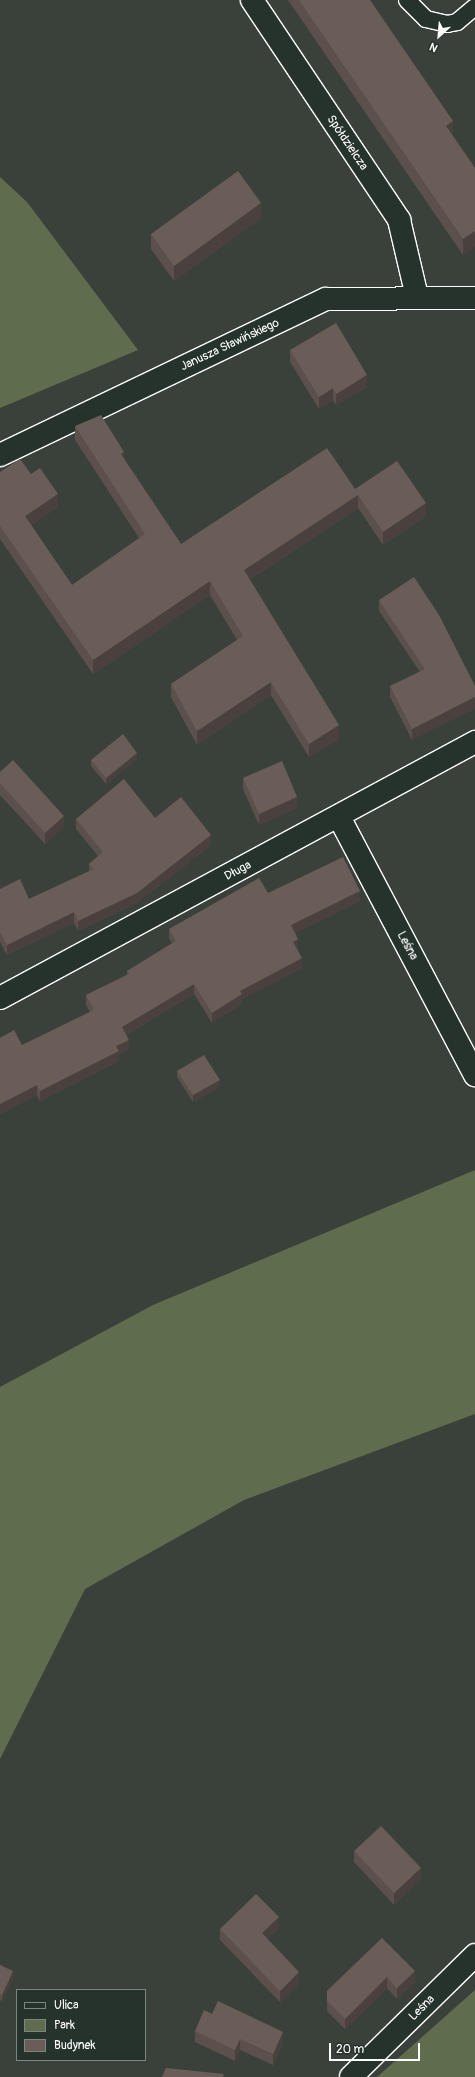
<!DOCTYPE html>
<html>
<head>
<meta charset="utf-8">
<style>
	body { margin:0 }
	#map { position:relative; width:475px; height:2077px; overflow:hidden; background:#3a403a; font-family:Pangolin,sans-serif }
	div>[style] { position:absolute }
	.green>* { inset:0; background:#5f6d4e }
	.roads { filter:drop-shadow(1px 0 #fff) drop-shadow(-1px 0 #fff) drop-shadow(0 1px #fff) drop-shadow(0 -1px #fff) }
	.service>* { height:16px; margin:-8px; padding:0 8px; transform-origin:8px; border-radius:8px; background:#26332d }
	.minor>* { height:22px; margin:-11px; padding:0 11px; transform-origin:11px; border-radius:11px; background:#26332d }
	.wall>* { inset:0; background:#5b504c }
	.shaded-wall>* { inset:0; background:#4a413e }
	.building>* { inset:0; background:#6a5d58 }
	span { translate:-50% -50%; white-space:nowrap; text-align:center; line-height:1.15; -webkit-text-stroke:3px #26332d; paint-order:stroke }
	.street-label { font-size:12px; color:#fff }
	.legend { position:absolute; left:16px; top:1989px; width:130px; height:72px; box-sizing:border-box; background:#26332d; border:1px solid #7d8581; margin:0; padding:5px 7px; list-style:none; font-size:12px; color:#fff }
	.legend li { display:flex; align-items:center; gap:8px; height:20px }
	.legend b { width:20px; border:1px solid #7d8581 }
	.north { position:absolute; left:419px; top:16px; width:40px; height:40px; -webkit-text-stroke:3px #26332d; paint-order:stroke; rotate:206deg; font-size:11px; font-weight:700; line-height:16px; text-align:center; color:#fff }
	.north::after { content:''; display:block; margin:auto; width:14px; height:18px; background:#fff; clip-path:polygon(50% 0,100% 100%,50% 72%,0 100%) }
	.scale { position:absolute; left:329px; top:2043px; width:91px; height:18px; box-sizing:border-box; border:2px solid #fff; border-top:0; padding-left:5px; font-size:12px; line-height:14px; white-space:nowrap; color:#fff; -webkit-text-stroke:3px #26332d; paint-order:stroke }
</style>
</head>
<body>
<div id="map">
	<div class="green">
		<i style="clip-path:polygon(0 177px,27px 202px,138px 350px,0 408px)"></i>
		<i style="clip-path:polygon(475px 1170px,475px 1414px,244px 1500px,85px 1589px,0 1759px,0 1387px,153px 1305px)"></i>
		<i style="clip-path:polygon(475px 1990px,475px 2077px,377px 2077px)"></i>
	</div>
	<div class="roads">
		<div class="service">
			<i style="left:407px;top:0;width:27px;rotate:45deg"></i>
			<i style="left:426px;top:19px;width:22px;rotate:13deg"></i>
			<i style="left:447px;top:24px;width:10px;rotate:-11deg"></i>
			<i style="left:457px;top:22px;width:23px;rotate:-40deg"></i>
		</div>
		<div class="minor">
			<i style="left:252px;top:0;width:265px;rotate:56.2deg"></i>
			<i style="left:399px;top:220px;width:79px;rotate:76.8deg"></i>
			<i style="left:0;top:455px;width:361px;rotate:-25.6deg"></i>
			<i style="left:326px;top:299px;width:149px;rotate:-0.4deg"></i>
			<i style="left:339px;top:817px;width:292px;rotate:62.2deg"></i>
			<i style="left:0;top:998px;width:540px;rotate:-28.32deg"></i>
			<i style="left:351px;top:2077px;width:174px;rotate:-44.5deg"></i>
		</div>
	</div>
	<div class="wall">
		<i style="clip-path:polygon(288px 0,370px 0,453px 136px,475px 168px,463px 255px)"></i>
		<i style="clip-path:polygon(261px 218px,174px 281px,151px 249px,151px 234px)"></i>
		<i style="clip-path:polygon(290px 350px,367px 387px,336px 405px,333px 400px,319px 409px,290px 362px)"></i>
		<i style="clip-path:polygon(75px 426px,124px 459px,181px 544px,355px 489px,426px 516px,383px 545px,358px 508px,249px 580px,339px 739px,309px 757px,271px 695px,197px 745px,171px 697px,171px 684px,237px 640px,210px 595px,93px 674px,0 539px,0 472px,31px 474px,58px 507px,31px 525px,72px 585px,139px 538px,75px 440px)"></i>
		<i style="clip-path:polygon(379px 600px,475px 686px,412px 740px,390px 697px,390px 686px,420px 672px,379px 611px)"></i>
		<i style="clip-path:polygon(137px 759px,106px 784px,91px 766px,91px 760px)"></i>
		<i style="clip-path:polygon(0 772px,64px 827px,45px 844px,0 795px)"></i>
		<i style="clip-path:polygon(243px 778px,297px 808px,259px 825px,243px 789px)"></i>
		<i style="clip-path:polygon(155px 818px,211px 845px,137px 903px,78px 931px,74px 923px,7px 955px,0 942px,0 889px,29px 899px,89px 871px,89px 864px,98px 856px,76px 829px,76px 819px)"></i>
		<i style="clip-path:polygon(268px 893px,360px 901px,295px 933px,298px 949px,297px 949px,302px 968px,242px 999px,242px 1004px,212px 1023px,194px 994px,126px 1035px,129px 1050px,119px 1054px,119px 1061px,40px 1101px,37px 1095px,0 1114px,0 1038px,22px 1045px,90px 1012px,86px 1005px,86px 995px,127px 975px,127px 971px,172px 943px,169px 939px,169px 929px)"></i>
		<i style="clip-path:polygon(177px 1071px,220px 1086px,193px 1102px,177px 1077px)"></i>
		<i style="clip-path:polygon(354px 1851px,421px 1879px,394px 1905px,354px 1862px)"></i>
		<i style="clip-path:polygon(279px 1928px,267px 1939px,299px 1983px,280px 2002px,220px 1940px,220px 1929px)"></i>
		<i style="clip-path:polygon(382px 1938px,415px 1982px,397px 1999px,387px 1988px,345px 2029px,327px 2011px,327px 1991px)"></i>
		<i style="clip-path:polygon(0 1965px,13px 1977px,2px 2001px,0 2000px)"></i>
		<i style="clip-path:polygon(212px 2014px,283px 2043px,273px 2065px,240px 2050px,235px 2061px,195px 2042px,195px 2031px)"></i>
	</div>
	<div class="shaded-wall">
		<i style="clip-path:polygon(453px 121px,453px 137px,446px 126px)"></i>
		<i style="clip-path:polygon(261px 203px,261px 218px,174px 281px,174px 266px)"></i>
		<i style="clip-path:polygon(475px 231px,475px 247px,463px 255px,463px 239px)"></i>
		<i style="clip-path:polygon(367px 375px,367px 387px,336px 405px,336px 394px)"></i>
		<i style="clip-path:polygon(333px 388px,333px 400px,319px 409px,319px 397px)"></i>
		<i style="clip-path:polygon(124px 452px,124px 466px,121px 454px)"></i>
		<i style="clip-path:polygon(58px 494px,58px 507px,25px 530px,25px 516px)"></i>
		<i style="clip-path:polygon(358px 495px,358px 508px,244px 583px,244px 570px)"></i>
		<i style="clip-path:polygon(426px 503px,426px 516px,383px 545px,383px 532px)"></i>
		<i style="clip-path:polygon(210px 581px,210px 595px,93px 674px,93px 660px)"></i>
		<i style="clip-path:polygon(271px 682px,271px 695px,197px 745px,197px 731px)"></i>
		<i style="clip-path:polygon(475px 697px,475px 709px,412px 740px,412px 729px)"></i>
		<i style="clip-path:polygon(339px 725px,339px 739px,309px 757px,309px 744px)"></i>
		<i style="clip-path:polygon(137px 753px,137px 759px,106px 784px,106px 778px)"></i>
		<i style="clip-path:polygon(297px 797px,297px 808px,259px 825px,259px 814px)"></i>
		<i style="clip-path:polygon(64px 816px,64px 827px,45px 844px,45px 833px)"></i>
		<i style="clip-path:polygon(211px 835px,211px 845px,137px 903px,78px 931px,78px 921px)"></i>
		<i style="clip-path:polygon(360px 891px,360px 901px,291px 935px,291px 925px)"></i>
		<i style="clip-path:polygon(74px 912px,74px 923px,7px 955px,7px 945px)"></i>
		<i style="clip-path:polygon(298px 939px,298px 949px,293px 952px,293px 942px)"></i>
		<i style="clip-path:polygon(302px 958px,302px 968px,242px 999px,242px 1004px,212px 1023px,212px 1013px,240px 991px)"></i>
		<i style="clip-path:polygon(194px 984px,194px 994px,122px 1037px,122px 1027px)"></i>
		<i style="clip-path:polygon(129px 1040px,129px 1050px,119px 1054px,119px 1061px,40px 1101px,40px 1091px,116px 1046px)"></i>
		<i style="clip-path:polygon(220px 1080px,220px 1086px,193px 1102px,193px 1095px)"></i>
		<i style="clip-path:polygon(37px 1085px,37px 1095px,0 1114px,0 1104px)"></i>
		<i style="clip-path:polygon(421px 1868px,421px 1879px,394px 1905px,394px 1893px)"></i>
		<i style="clip-path:polygon(279px 1917px,279px 1928px,262px 1944px,262px 1933px)"></i>
		<i style="clip-path:polygon(13px 1971px,13px 1977px,2px 2001px,2px 1995px)"></i>
		<i style="clip-path:polygon(415px 1971px,415px 1982px,397px 1999px,397px 1988px)"></i>
		<i style="clip-path:polygon(299px 1972px,299px 1983px,280px 2002px,280px 1991px)"></i>
		<i style="clip-path:polygon(387px 1977px,387px 1988px,345px 2029px,345px 2019px)"></i>
		<i style="clip-path:polygon(283px 2032px,283px 2043px,273px 2065px,273px 2054px)"></i>
		<i style="clip-path:polygon(240px 2039px,240px 2050px,235px 2061px,235px 2050px)"></i>
	</div>
	<div class="building">
		<i style="clip-path:polygon(299px 0,370px 0,453px 121px,446px 126px,475px 168px,475px 231px,463px 239px)"></i>
		<i style="clip-path:polygon(238px 171px,261px 203px,174px 266px,151px 234px)"></i>
		<i style="clip-path:polygon(336px 323px,367px 375px,336px 394px,333px 388px,319px 397px,290px 350px)"></i>
		<i style="clip-path:polygon(101px 415px,124px 452px,121px 454px,181px 544px,327px 448px,355px 489px,397px 461px,426px 503px,383px 532px,358px 495px,244px 570px,339px 725px,309px 744px,271px 682px,197px 731px,171px 684px,243px 636px,210px 581px,93px 660px,0 526px,0 472px,20px 459px,31px 474px,40px 468px,58px 494px,25px 516px,72px 585px,145px 534px,75px 426px)"></i>
		<i style="clip-path:polygon(414px 577px,439px 615px,475px 686px,475px 697px,412px 729px,390px 686px,425px 669px,379px 600px)"></i>
		<i style="clip-path:polygon(123px 734px,137px 753px,106px 778px,91px 760px)"></i>
		<i style="clip-path:polygon(13px 760px,64px 816px,45px 833px,0 783px,0 772px)"></i>
		<i style="clip-path:polygon(282px 761px,297px 797px,259px 814px,243px 778px)"></i>
		<i style="clip-path:polygon(124px 779px,155px 818px,181px 797px,211px 835px,137px 893px,78px 921px,74px 912px,7px 945px,0 932px,0 889px,20px 879px,29px 899px,94px 869px,89px 864px,103px 852px,76px 819px)"></i>
		<i style="clip-path:polygon(343px 857px,360px 891px,291px 925px,298px 939px,293px 942px,302px 958px,240px 991px,242px 994px,212px 1013px,194px 984px,122px 1027px,129px 1040px,116px 1046px,119px 1051px,40px 1091px,37px 1085px,0 1104px,0 1038px,14px 1030px,22px 1045px,94px 1010px,86px 995px,129px 974px,127px 971px,176px 941px,169px 929px,259px 878px,268px 893px)"></i>
		<i style="clip-path:polygon(204px 1055px,220px 1080px,193px 1095px,177px 1071px)"></i>
		<i style="clip-path:polygon(381px 1826px,421px 1868px,394px 1893px,354px 1851px)"></i>
		<i style="clip-path:polygon(256px 1894px,279px 1917px,262px 1933px,299px 1972px,280px 1991px,220px 1929px)"></i>
		<i style="clip-path:polygon(382px 1938px,415px 1971px,397px 1988px,387px 1977px,345px 2019px,327px 2001px,327px 1991px)"></i>
		<i style="clip-path:polygon(0 1965px,13px 1971px,2px 1995px,0 1994px)"></i>
		<i style="clip-path:polygon(218px 2001px,283px 2032px,273px 2054px,240px 2039px,235px 2050px,195px 2031px,204px 2010px,212px 2014px)"></i>
		<i style="clip-path:polygon(166px 2068px,224px 2074px,223px 2077px,162px 2077px)"></i>
	</div>
	<div class="street-label">
		<span style="left:347px;top:143px;rotate:56deg">Spółdzielcza</span>
		<span style="left:230px;top:345px;rotate:-25deg">Janusza Sławińskiego</span>
		<span style="left:238px;top:871px;rotate:-28deg">Długa</span>
		<span style="left:407px;top:946px;rotate:62deg">Leśna</span>
		<span style="left:422px;top:2008px;rotate:-45deg">Leśna</span>
	</div>
	<ul class="legend">
	<li><b style="height:5px;background:#26332d"></b>Ulica</li>
	<li><b style="height:11px;background:#5f6d4e"></b>Park</li>
	<li><b style="height:11px;background:#6a5d58"></b>Budynek</li>
	</ul>
	<div class="north">N</div>
	<div class="scale">20 m</div>
</div>
</body>
</html>
